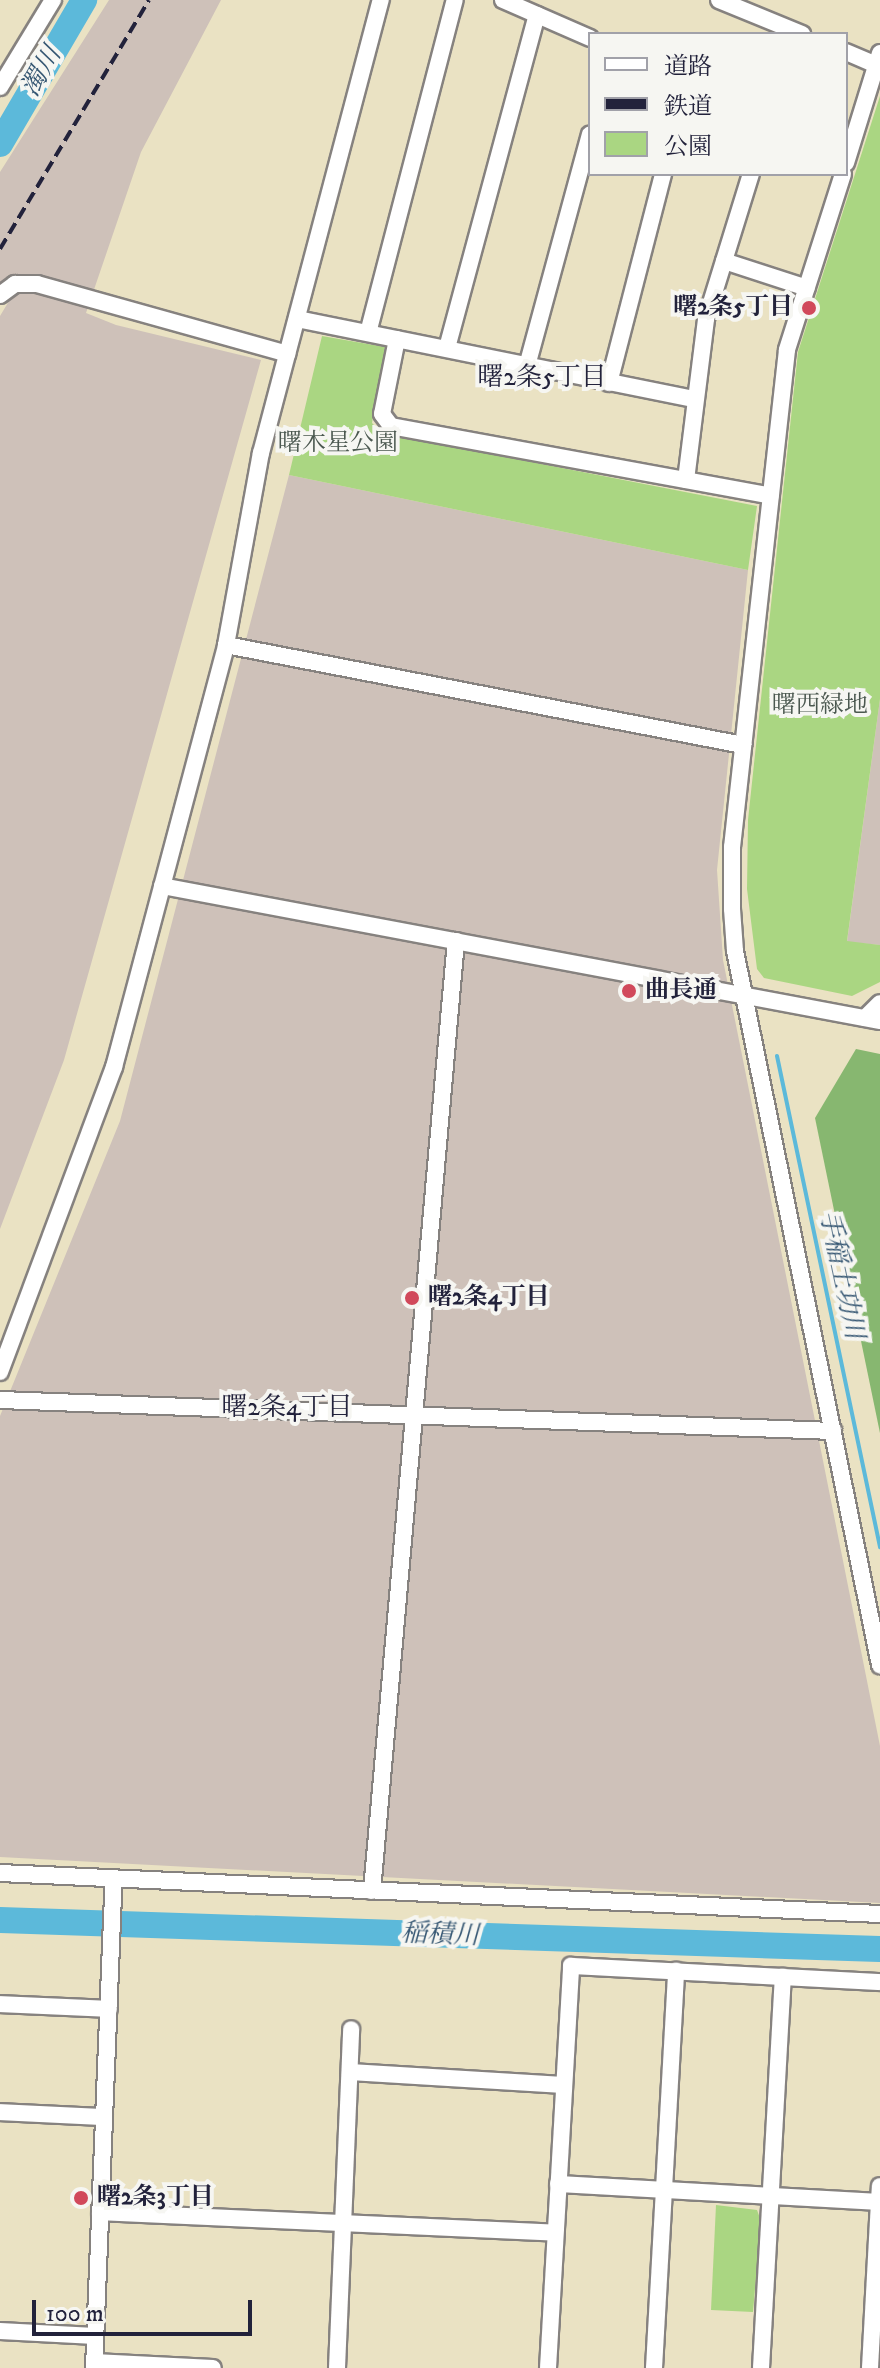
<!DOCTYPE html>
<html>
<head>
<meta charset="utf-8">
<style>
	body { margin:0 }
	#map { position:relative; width:880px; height:2368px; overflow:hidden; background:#eae2c3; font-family:"IM FELL DW Pica","Noto Serif JP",serif }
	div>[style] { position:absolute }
	.industrial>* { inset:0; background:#cec1b9 }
	.green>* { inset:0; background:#aad682 }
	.forest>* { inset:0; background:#87b770 }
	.stream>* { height:4px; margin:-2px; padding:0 2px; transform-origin:2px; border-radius:2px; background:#5cb9da }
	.river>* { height:26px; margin:-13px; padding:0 13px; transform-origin:13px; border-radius:13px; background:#5cb9da }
	.roads { filter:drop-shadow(2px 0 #86827f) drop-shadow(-2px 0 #86827f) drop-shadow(0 2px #86827f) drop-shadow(0 -2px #86827f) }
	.minor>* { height:16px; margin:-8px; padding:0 8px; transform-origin:8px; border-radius:8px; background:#fff }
	.rail>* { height:4px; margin-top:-2px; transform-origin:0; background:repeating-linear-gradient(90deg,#22223b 0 12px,transparent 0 18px) }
	.dots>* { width:22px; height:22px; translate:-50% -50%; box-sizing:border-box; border:4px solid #f6f6f2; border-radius:50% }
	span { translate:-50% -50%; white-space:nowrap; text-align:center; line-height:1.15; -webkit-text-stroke:8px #f6f6f2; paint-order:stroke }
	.poi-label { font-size:24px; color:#22223b; font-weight:700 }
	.right { translate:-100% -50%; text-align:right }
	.left { translate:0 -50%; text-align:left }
	.park-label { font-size:24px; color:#4b5850 }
	.water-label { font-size:26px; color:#365773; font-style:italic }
	.neighbourhood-label { font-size:26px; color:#22223b }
	.legend { position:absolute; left:588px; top:32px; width:260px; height:144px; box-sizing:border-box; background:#f6f6f2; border:2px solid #a1a1a9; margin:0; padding:10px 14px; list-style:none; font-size:24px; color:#22223b }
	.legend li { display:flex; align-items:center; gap:16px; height:40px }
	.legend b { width:40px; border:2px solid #a1a1a9 }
	.scale { position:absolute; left:32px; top:2300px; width:220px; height:36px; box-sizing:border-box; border:4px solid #22223b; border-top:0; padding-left:10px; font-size:24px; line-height:28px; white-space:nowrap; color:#22223b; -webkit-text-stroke:6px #f6f6f2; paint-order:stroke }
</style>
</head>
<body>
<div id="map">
	<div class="industrial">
		<i style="clip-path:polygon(109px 0,221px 0,141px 152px,86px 313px,116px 325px,261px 360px,64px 1060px,0 1229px,0 316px,9px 301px,0 295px,0 172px)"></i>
		<i style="clip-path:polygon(289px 475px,748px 570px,717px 870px,723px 960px,880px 1746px,880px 1903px,0 1857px,0 1416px,120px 1121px)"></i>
		<i style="clip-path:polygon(880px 699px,880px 945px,847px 942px)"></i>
	</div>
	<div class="green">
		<i style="clip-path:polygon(880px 96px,880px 699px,847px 941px,880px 945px,880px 982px,852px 996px,764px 978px,757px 969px,747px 889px,748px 820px,798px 352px)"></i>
		<i style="clip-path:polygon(322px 336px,385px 347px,372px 423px,382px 433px,757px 506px,748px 570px,289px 475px)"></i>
		<i style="clip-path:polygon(716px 2205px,757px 2210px,761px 2221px,753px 2312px,711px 2310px)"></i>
	</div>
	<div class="forest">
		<i style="clip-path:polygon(856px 1049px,880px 1054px,880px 1433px,815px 1118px)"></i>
	</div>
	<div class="stream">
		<i style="left:777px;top:1056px;width:502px;rotate:78.15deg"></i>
	</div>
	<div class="river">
		<i style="left:0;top:144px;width:167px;rotate:-59.7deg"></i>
		<i style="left:0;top:1920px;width:880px;rotate:1.89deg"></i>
	</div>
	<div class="roads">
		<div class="minor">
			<i style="left:503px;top:0;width:95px;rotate:23.6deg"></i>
			<i style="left:719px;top:0;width:90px;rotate:22.3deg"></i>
			<i style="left:846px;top:52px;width:34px;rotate:23deg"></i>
			<i style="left:0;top:87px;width:102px;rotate:-58.7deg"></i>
			<i style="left:846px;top:163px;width:115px;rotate:-72.8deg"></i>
			<i style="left:843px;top:174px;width:185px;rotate:107.7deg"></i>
			<i style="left:787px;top:350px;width:500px;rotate:96.31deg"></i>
			<i style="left:732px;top:847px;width:62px;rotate:90deg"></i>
			<i style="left:732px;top:909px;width:42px;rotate:85.9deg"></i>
			<i style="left:735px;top:951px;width:729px;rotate:78.52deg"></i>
			<i style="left:724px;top:261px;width:87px;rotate:18deg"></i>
			<i style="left:0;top:295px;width:19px;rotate:-36deg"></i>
			<i style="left:15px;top:284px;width:22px"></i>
			<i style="left:37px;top:284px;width:260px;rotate:15.6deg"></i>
			<i style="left:297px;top:319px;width:406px;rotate:11.4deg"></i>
			<i style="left:368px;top:333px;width:344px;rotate:-75.4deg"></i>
			<i style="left:397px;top:339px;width:76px;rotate:101.3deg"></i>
			<i style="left:382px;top:414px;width:15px;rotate:53deg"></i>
			<i style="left:391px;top:426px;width:386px;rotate:10.4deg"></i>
			<i style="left:447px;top:348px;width:345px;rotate:-74.9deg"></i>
			<i style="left:527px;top:366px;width:240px;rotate:-74.8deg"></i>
			<i style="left:609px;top:383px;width:216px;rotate:-75.5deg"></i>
			<i style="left:686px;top:480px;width:162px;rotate:-82.9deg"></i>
			<i style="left:706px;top:319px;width:152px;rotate:-72.8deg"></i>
			<i style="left:226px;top:645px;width:527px;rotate:10.95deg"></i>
			<i style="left:162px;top:886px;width:731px;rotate:10.65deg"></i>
			<i style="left:865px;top:1018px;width:21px;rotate:-45deg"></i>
			<i style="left:0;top:1372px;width:326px;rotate:-69.5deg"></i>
			<i style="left:114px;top:1067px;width:437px;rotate:-75.1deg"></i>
			<i style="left:226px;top:645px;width:195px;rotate:-79.7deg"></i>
			<i style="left:261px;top:453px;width:469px;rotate:-75.2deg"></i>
			<i style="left:0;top:1400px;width:834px;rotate:2.13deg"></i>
			<i style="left:0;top:1873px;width:881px;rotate:2.67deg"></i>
			<i style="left:372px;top:1891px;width:954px;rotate:-84.95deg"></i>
			<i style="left:0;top:2004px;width:109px;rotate:2.6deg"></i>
			<i style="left:350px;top:2072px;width:214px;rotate:3.5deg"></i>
			<i style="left:0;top:2112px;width:104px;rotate:2.8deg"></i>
			<i style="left:558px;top:2184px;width:323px;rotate:3.2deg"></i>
			<i style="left:100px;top:2212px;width:455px;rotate:2.6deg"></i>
			<i style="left:0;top:2331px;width:95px;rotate:3deg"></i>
			<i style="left:94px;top:2362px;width:119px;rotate:2.9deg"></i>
			<i style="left:94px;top:2368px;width:489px;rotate:-87.7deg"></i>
			<i style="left:337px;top:2368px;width:339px;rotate:-87.6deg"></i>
			<i style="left:548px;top:2368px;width:403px;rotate:-86.7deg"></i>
			<i style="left:571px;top:1966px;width:309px;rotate:3deg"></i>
			<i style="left:654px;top:2368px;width:398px;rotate:-86.8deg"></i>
			<i style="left:761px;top:2368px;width:392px;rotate:-86.8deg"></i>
			<i style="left:870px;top:2368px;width:182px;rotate:-86.9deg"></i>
		</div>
	</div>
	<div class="rail">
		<i style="left:0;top:249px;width:290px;rotate:-59.1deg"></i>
	</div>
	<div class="dots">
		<i style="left:809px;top:308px;background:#d1495b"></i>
		<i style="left:629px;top:991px;background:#d1495b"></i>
		<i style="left:412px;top:1298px;background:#d1495b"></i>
		<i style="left:81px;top:2198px;background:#d1495b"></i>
	</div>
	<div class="poi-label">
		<span class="right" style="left:793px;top:308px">曙2条5丁目</span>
		<span class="left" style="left:645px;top:991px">曲長通</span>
		<span class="left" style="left:428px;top:1298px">曙2条4丁目</span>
		<span class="left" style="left:97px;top:2198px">曙2条3丁目</span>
	</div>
	<div class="park-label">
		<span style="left:338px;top:444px">曙木星公園</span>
		<span style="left:820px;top:706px">曙西緑地</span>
	</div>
	<div class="water-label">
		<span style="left:42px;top:72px;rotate:-60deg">濁川</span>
		<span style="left:841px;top:1275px;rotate:78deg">手稲土功川</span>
		<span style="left:440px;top:1935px;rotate:2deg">稲積川</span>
	</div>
	<div class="neighbourhood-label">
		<span style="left:542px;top:378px">曙2条5丁目</span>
		<span style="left:287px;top:1408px">曙2条4丁目</span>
	</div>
	<ul class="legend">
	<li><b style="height:10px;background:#fff"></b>道路</li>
	<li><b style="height:10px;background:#22223b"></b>鉄道</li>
	<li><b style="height:22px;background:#aad682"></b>公園</li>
	</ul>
	<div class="scale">100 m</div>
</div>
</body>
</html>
